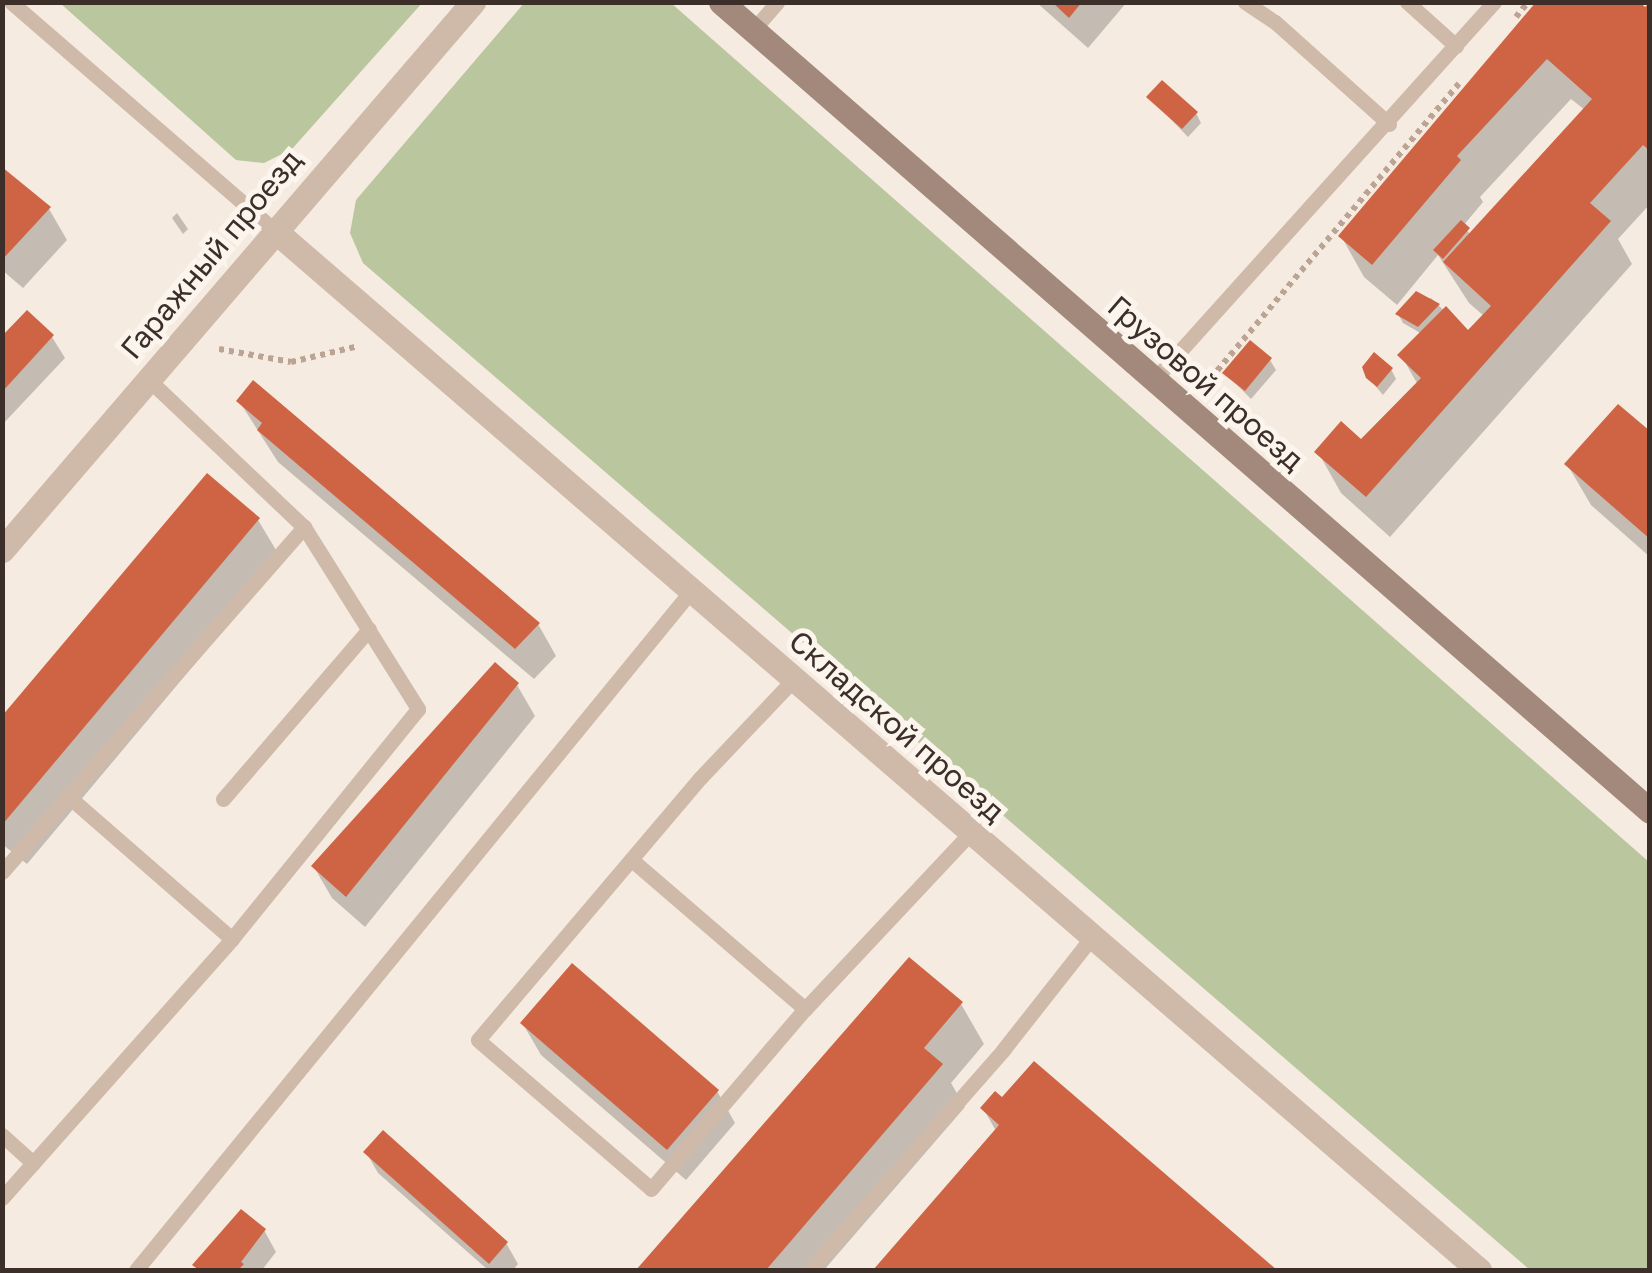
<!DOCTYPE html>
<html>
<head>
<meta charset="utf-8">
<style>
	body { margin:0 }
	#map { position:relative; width:1652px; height:1273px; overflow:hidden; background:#f5ebe0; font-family:"Golos Text",sans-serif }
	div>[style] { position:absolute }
	.green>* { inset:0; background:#b9c69e }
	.shadow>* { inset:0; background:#0003 }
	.building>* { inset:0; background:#cf6444 }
	.path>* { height:6px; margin-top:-3px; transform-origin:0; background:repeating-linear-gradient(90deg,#bba494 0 5px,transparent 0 10px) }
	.lane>* { height:15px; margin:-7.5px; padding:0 7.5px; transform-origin:7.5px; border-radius:7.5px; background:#cfbaaa }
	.street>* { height:25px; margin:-12.5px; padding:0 12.5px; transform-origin:12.5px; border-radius:12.5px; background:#cfbaaa }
	.secondary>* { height:25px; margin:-12.5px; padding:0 12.5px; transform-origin:12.5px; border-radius:12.5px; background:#a3897b }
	span { translate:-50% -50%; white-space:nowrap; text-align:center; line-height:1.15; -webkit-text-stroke:10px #fcf5ed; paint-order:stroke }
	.street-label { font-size:30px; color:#3c2f2a }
	.frame { position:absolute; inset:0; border:5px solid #3c2f2a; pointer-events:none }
</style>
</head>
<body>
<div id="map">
	<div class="green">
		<i style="clip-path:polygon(525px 2px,671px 3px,1649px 862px,1649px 1270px,1530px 1270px,363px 263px,350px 233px,356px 200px)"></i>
		<i style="clip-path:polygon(60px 3px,422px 3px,292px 149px,264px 163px,236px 160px)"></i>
	</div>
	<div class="shadow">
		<i style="clip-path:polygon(1036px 2px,1127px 2px,1088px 48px)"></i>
		<i style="clip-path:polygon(evenodd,1539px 2px,1645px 10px,1650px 5px,1650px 204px,1618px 239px,1632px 264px,1390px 537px,1341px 493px,1318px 452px,1361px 442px,1418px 385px,1401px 355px,1422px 334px,1403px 323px,1398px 314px,1431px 298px,1468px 334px,1484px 316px,1469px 303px,1438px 255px,1397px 305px,1364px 277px,1341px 236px,1539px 2px,1571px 99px,1585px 110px,1471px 235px,1463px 226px,1483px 202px,1480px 197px,1571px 99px)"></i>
		<i style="clip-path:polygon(1149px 97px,1196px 113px,1201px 123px,1188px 137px)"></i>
		<i style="clip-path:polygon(2px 169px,49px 209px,67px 240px,23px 288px,2px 270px)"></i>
		<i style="clip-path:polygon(177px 213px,188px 229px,183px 234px,172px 218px)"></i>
		<i style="clip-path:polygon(27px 313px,52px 337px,65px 358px,2px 425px,2px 340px)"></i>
		<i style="clip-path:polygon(1270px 360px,1276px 370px,1251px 399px,1225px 373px)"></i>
		<i style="clip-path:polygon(1391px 369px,1396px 379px,1383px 395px,1368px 377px)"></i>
		<i style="clip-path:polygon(239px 401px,538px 624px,556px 656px,534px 679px,278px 462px)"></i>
		<i style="clip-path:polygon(1650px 434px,1650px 557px,1591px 505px,1567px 464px)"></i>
		<i style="clip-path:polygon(258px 520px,282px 560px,27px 864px,2px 844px,2px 720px)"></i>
		<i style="clip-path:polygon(517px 685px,535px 716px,365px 927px,332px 898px,314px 867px)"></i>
		<i style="clip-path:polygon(910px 960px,961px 1004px,984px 1044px,951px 1083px,965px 1107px,824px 1270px,639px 1270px)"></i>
		<i style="clip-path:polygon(523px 1024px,717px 1091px,735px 1123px,686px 1180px,541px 1055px)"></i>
		<i style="clip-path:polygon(1034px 1064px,1273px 1270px,876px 1270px,996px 1131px,983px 1108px,1002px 1101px)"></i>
		<i style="clip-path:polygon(366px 1152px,506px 1243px,518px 1264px,513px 1270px,488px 1270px,378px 1173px)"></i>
		<i style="clip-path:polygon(264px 1230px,276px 1252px,262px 1270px,198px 1270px,195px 1265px)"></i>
	</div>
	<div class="building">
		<i style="clip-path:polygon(1052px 2px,1082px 2px,1069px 18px)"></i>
		<i style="clip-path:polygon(1536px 2px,1640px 2px,1645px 7px,1650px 2px,1650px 151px,1643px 145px,1590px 203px,1611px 221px,1366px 497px,1314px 452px,1341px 421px,1361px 439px,1421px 378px,1397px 355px,1446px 306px,1468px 330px,1491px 306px,1443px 262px,1592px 99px,1547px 59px,1457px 156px,1461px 160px,1372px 265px,1338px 236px)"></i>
		<i style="clip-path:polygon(1162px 80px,1198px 112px,1182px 129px,1146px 97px)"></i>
		<i style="clip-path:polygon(2px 167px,51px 207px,2px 260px)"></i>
		<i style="clip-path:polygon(1461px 220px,1470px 228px,1443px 259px,1433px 250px)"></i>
		<i style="clip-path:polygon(1416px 291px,1440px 304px,1418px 327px,1395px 314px)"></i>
		<i style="clip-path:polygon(27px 310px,54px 335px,2px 392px,2px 336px)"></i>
		<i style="clip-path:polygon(1250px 340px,1272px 358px,1245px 391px,1222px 373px)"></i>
		<i style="clip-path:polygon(1374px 352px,1393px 368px,1377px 387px,1366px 378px,1362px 367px)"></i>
		<i style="clip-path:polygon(253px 380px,540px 623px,515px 649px,257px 430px,262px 423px,236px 401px)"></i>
		<i style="clip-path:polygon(1618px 404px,1650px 431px,1650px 539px,1564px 464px)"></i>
		<i style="clip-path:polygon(207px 473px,260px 518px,2px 825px,2px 716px)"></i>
		<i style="clip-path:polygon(495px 662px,519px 683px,346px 897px,311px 866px)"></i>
		<i style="clip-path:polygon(909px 957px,963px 1002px,924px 1048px,943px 1064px,766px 1270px,636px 1270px)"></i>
		<i style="clip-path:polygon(572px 963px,719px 1090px,667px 1150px,520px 1023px)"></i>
		<i style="clip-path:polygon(1034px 1061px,1277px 1270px,873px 1270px,999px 1125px,980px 1108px,995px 1091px,1002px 1097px)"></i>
		<i style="clip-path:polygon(383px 1130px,508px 1242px,489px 1264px,363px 1152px)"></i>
		<i style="clip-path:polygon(241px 1209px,266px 1229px,241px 1262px,244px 1264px,238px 1270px,199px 1270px,192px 1265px)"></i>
	</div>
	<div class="path">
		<i style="left:1516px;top:17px;width:19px;rotate:-51deg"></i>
		<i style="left:219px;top:349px;width:73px;rotate:10.2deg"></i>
		<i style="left:291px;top:362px;width:66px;rotate:-13.2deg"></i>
		<i style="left:1211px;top:378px;width:385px;rotate:-49.9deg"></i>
	</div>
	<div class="lane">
		<i style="left:11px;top:2px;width:348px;rotate:40.9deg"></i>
		<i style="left:1245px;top:2px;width:36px;rotate:34deg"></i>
		<i style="left:1275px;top:22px;width:153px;rotate:41.8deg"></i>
		<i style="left:1407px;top:2px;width:66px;rotate:41.9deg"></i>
		<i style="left:753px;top:30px;width:37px;rotate:-49deg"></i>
		<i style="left:148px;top:379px;width:215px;rotate:43.5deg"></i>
		<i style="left:304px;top:527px;width:215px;rotate:57.9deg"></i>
		<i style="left:418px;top:709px;width:296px;rotate:129deg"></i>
		<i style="left:1153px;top:381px;width:510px;rotate:-48.02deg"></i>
		<i style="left:794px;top:679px;width:137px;rotate:133.5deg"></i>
		<i style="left:700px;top:778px;width:343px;rotate:130.3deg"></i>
		<i style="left:478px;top:1040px;width:228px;rotate:40.7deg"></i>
		<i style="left:651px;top:1189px;width:237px;rotate:-49.5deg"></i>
		<i style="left:805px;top:1009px;width:243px;rotate:-46.8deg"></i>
		<i style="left:223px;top:799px;width:224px;rotate:-49.3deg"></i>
		<i style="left:633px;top:861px;width:227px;rotate:40.7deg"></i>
		<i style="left:2px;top:872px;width:459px;rotate:-48.8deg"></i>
		<i style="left:2px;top:1135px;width:42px;rotate:42.1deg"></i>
		<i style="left:2px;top:1198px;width:346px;rotate:-48.4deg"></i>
		<i style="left:232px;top:939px;width:219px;rotate:-138.9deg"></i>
		<i style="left:136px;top:1270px;width:877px;rotate:-50.74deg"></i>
		<i style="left:810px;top:1270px;width:293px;rotate:-48.7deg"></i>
		<i style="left:1003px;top:1050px;width:144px;rotate:-51.8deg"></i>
	</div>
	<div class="street">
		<i style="left:274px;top:230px;width:1592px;rotate:40.8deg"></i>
		<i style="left:2px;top:550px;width:723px;rotate:-49.32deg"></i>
	</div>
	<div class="secondary">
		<i style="left:721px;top:2px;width:1232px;rotate:41.05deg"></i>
	</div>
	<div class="street-label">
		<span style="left:211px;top:254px;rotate:-50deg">Гаражный проезд</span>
		<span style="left:1206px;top:383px;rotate:41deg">Грузовой проезд</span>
		<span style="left:897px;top:726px;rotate:41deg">Складской проезд</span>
	</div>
	<div class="frame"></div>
</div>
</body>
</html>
